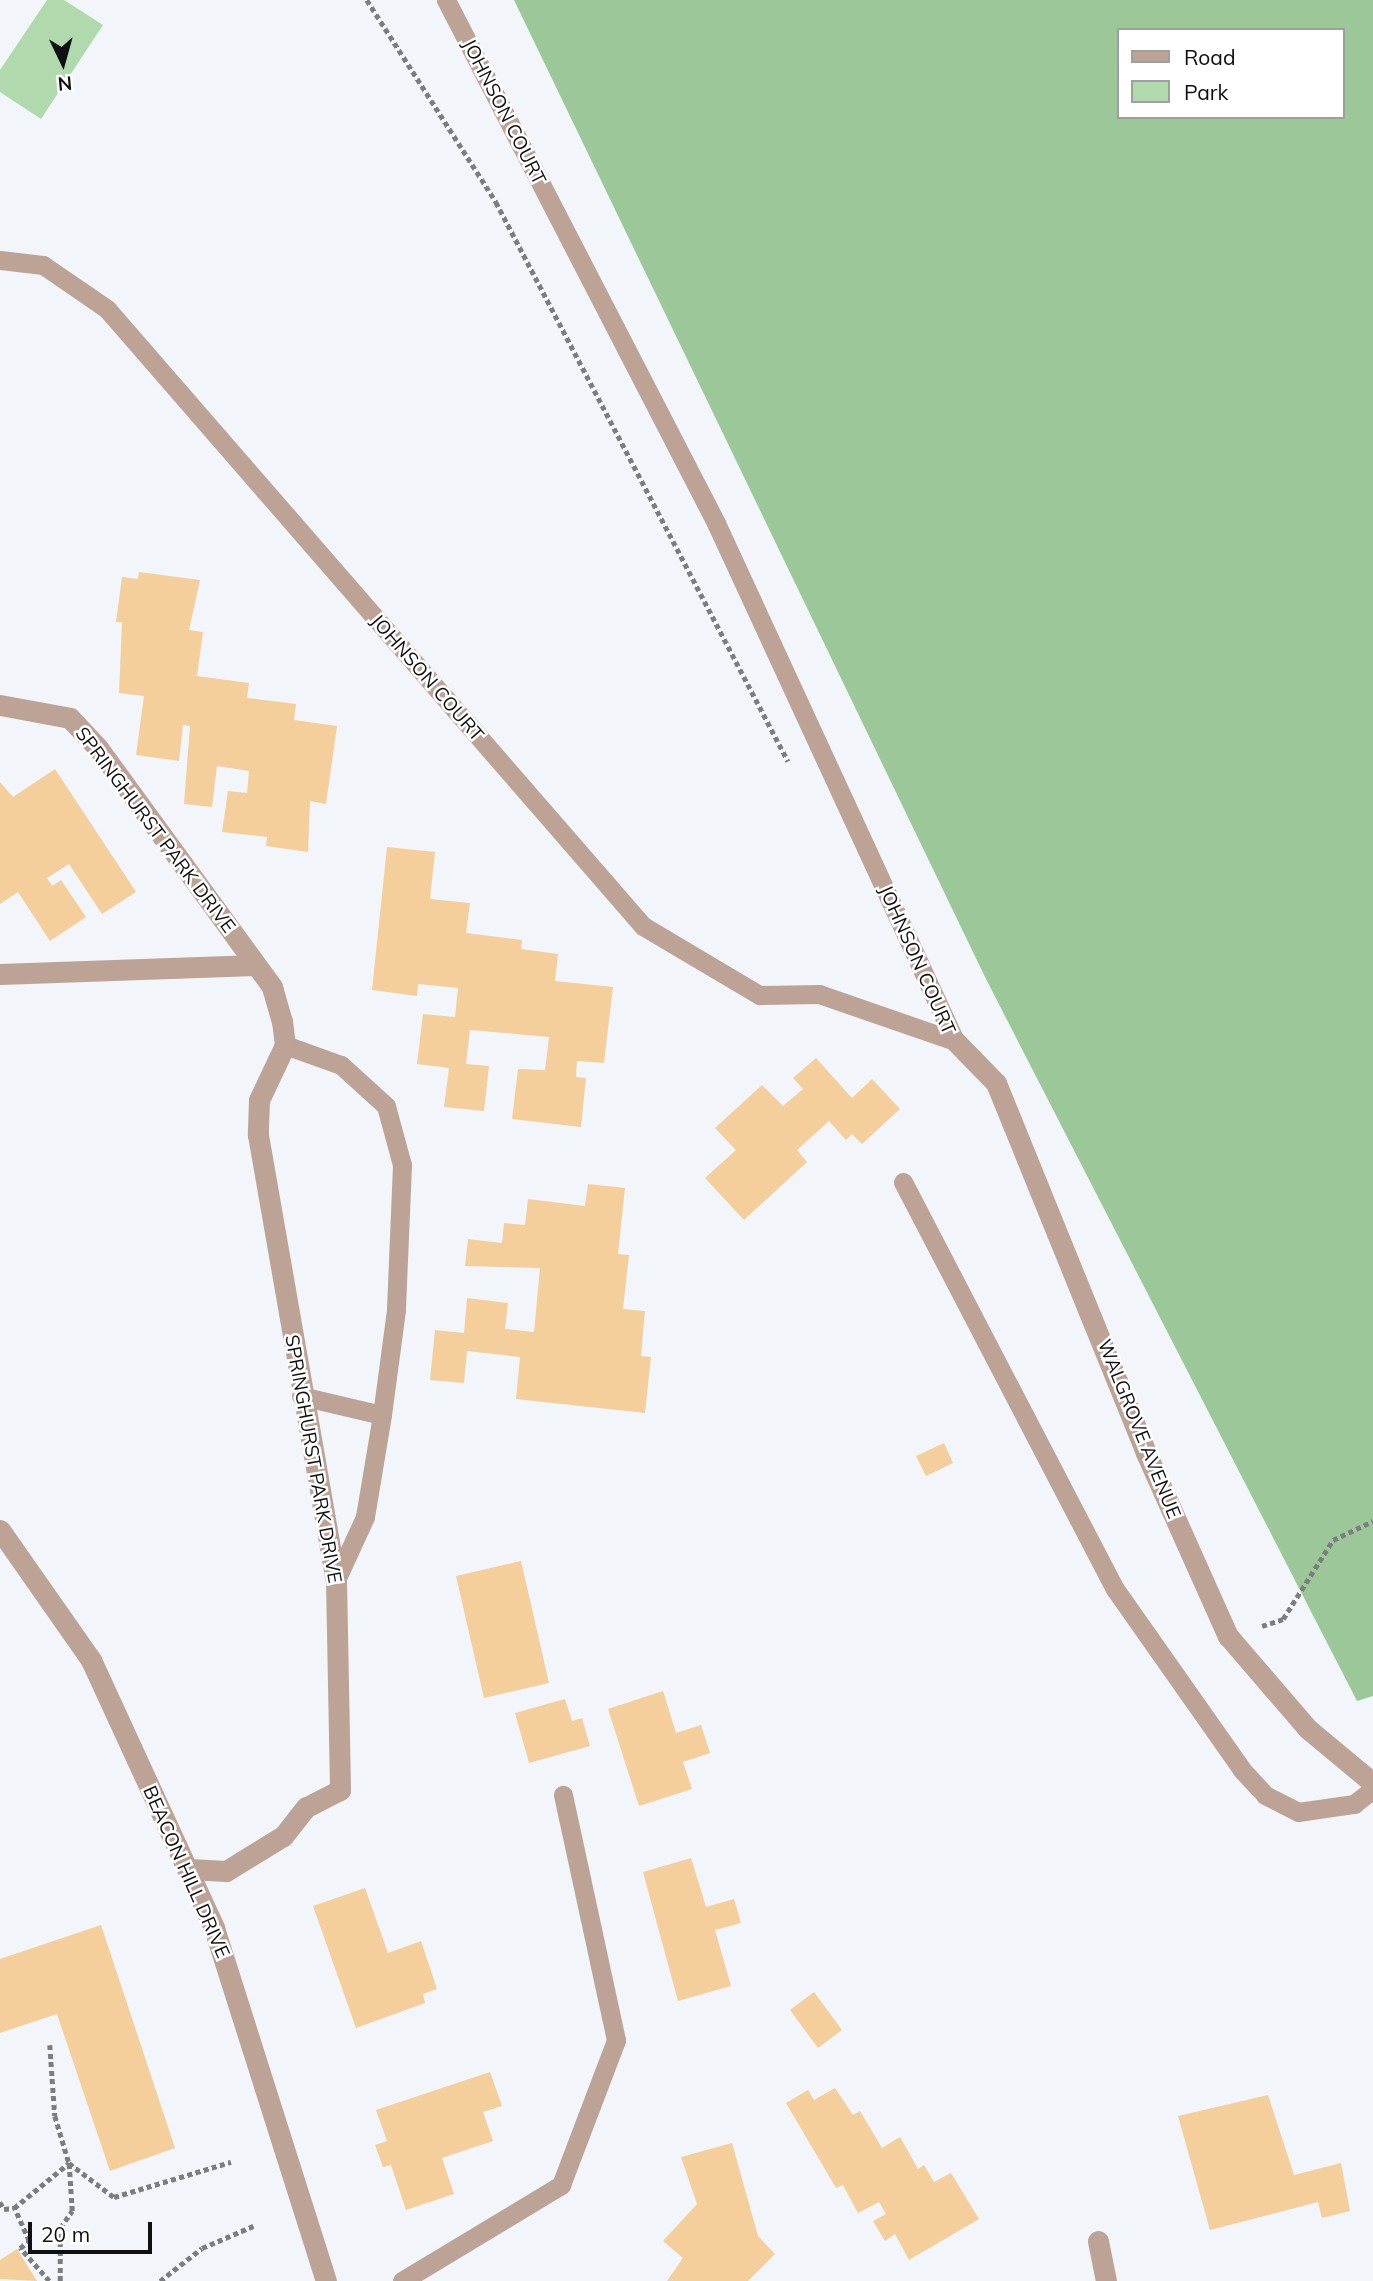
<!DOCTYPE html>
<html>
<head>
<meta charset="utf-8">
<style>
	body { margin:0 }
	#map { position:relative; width:1373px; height:2281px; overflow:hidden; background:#f2f6fa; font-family:Mulish,sans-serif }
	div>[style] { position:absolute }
	.green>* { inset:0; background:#b0d9ad }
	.forest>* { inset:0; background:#9cc799 }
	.building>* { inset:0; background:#f4ce9b }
	.path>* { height:4.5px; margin-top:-2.25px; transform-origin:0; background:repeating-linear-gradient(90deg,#7b7d7f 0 5px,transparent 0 8.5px) }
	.service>* { height:19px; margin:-9.5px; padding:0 9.5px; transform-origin:9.5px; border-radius:9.5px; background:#bca396 }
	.minor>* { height:21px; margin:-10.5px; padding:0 10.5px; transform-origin:10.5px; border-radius:10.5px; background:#bca396 }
	.tertiary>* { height:21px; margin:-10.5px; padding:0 10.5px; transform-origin:10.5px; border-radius:10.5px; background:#bca396 }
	span { translate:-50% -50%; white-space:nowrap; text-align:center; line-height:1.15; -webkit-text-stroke:5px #fff; paint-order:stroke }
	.street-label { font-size:19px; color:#0f1011 }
	.legend { position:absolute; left:1117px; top:28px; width:228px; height:91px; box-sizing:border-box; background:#fff; border:2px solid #9f9fa0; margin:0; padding:9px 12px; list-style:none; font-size:21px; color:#0f1011 }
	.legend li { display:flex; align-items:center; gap:14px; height:35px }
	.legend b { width:35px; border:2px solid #9f9fa0 }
	.north { position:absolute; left:28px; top:28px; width:70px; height:70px; -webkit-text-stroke:5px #fff; paint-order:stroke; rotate:175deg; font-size:19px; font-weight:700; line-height:28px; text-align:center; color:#0f1011 }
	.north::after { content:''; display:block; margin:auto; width:24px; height:32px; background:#0f1011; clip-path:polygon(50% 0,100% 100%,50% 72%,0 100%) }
	.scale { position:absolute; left:28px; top:2222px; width:124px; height:32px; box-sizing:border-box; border:4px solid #0f1011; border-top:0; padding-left:9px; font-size:21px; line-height:24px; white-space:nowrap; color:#0f1011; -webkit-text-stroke:5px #fff; paint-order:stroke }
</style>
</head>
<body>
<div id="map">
	<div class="green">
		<i style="clip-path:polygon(47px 0,64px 0,103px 25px,41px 119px,0 92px,0 70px)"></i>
	</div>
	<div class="forest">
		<i style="clip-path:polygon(evenodd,514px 0,1373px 0,1373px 1696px,1357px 1701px,986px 979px,514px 0,1119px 30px,1343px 30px,1343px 117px,1119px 117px,1119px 30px)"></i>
	</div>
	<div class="building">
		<i style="clip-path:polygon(139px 572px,200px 580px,189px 630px,203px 632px,197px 676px,249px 683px,247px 698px,296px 704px,294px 720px,337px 726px,326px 804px,310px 801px,308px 852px,266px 846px,267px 837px,222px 832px,228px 791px,247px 793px,249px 771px,217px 766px,212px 807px,184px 804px,190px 726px,183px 725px,179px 761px,136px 755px,144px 696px,119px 693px,122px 622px,116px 622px,122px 577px,138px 579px)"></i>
		<i style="clip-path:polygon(55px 769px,136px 892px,102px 914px,69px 864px,47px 878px,52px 886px,61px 880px,86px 917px,50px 941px,18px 892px,0 904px,0 782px,13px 797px)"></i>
		<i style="clip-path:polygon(387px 847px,435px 852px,430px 899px,470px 903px,466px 933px,522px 940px,521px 949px,558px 954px,555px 981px,613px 987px,604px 1063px,577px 1061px,576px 1077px,586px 1078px,581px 1127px,512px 1119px,518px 1069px,545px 1070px,549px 1037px,470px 1030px,466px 1064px,489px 1066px,484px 1111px,444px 1107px,449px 1068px,417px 1064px,423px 1014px,455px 1017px,458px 988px,418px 984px,417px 996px,372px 990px)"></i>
		<i style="clip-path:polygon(816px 1058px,852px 1098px,872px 1079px,900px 1109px,862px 1144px,852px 1134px,846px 1140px,829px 1121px,797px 1150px,807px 1162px,744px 1220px,705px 1178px,736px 1150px,715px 1128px,762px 1085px,783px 1106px,803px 1089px,793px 1078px)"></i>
		<i style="clip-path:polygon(588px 1184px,625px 1188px,618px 1254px,629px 1255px,623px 1309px,645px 1311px,641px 1356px,651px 1357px,645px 1413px,516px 1399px,520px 1357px,467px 1351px,464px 1383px,430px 1380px,435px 1330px,464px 1333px,467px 1298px,508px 1303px,505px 1329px,534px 1332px,540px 1268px,465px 1266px,468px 1239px,502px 1243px,504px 1223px,525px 1225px,528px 1199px,585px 1206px)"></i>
		<i style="clip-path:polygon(944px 1443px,953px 1463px,926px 1476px,916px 1456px)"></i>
		<i style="clip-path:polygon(521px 1561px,549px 1683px,484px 1698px,456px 1576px)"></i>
		<i style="clip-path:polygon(663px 1691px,676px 1733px,701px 1725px,710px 1753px,683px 1762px,692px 1789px,639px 1806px,608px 1709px)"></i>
		<i style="clip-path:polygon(565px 1699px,572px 1721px,582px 1718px,590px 1746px,529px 1763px,515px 1713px)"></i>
		<i style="clip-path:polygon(691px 1858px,706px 1907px,734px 1899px,741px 1923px,715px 1930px,731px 1986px,678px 2001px,643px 1872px)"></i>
		<i style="clip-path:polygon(365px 1888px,388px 1953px,421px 1941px,437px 1989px,423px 1994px,425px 2003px,356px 2028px,313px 1906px)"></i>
		<i style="clip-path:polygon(101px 1925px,175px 2148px,110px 2171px,57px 2014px,0 2033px,0 1959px)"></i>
		<i style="clip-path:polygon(814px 1992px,842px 2030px,818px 2048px,790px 2010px)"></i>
		<i style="clip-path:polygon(490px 2072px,502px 2106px,483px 2112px,493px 2141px,442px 2158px,454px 2194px,406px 2210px,391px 2165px,383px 2167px,375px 2145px,387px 2141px,376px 2110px)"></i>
		<i style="clip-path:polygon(835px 2088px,853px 2115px,860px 2111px,882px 2148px,900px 2137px,918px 2169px,924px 2165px,934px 2182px,951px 2173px,979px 2219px,909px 2260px,895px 2234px,885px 2241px,873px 2221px,886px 2214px,879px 2202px,858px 2213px,843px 2185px,836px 2188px,786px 2103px,808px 2090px,814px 2100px)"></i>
		<i style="clip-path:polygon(1268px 2095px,1294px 2175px,1341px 2163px,1350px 2211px,1322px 2218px,1318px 2202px,1210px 2230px,1178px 2116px)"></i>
		<i style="clip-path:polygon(732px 2143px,758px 2236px,775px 2254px,748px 2281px,667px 2281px,683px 2258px,663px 2241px,697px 2204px,681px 2157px)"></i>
		<i style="clip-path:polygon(17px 2249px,37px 2281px,0 2279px,0 2260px)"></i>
	</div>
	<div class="path">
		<i style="left:367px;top:0;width:240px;rotate:57.4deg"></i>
		<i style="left:496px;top:202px;width:631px;rotate:62.42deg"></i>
		<i style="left:1262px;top:1626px;width:22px;rotate:-18deg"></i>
		<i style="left:1283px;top:1619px;width:93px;rotate:-57.7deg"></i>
		<i style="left:1333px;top:1540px;width:44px;rotate:-25.4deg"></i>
		<i style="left:50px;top:2045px;width:71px;rotate:86deg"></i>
		<i style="left:55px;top:2116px;width:49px;rotate:73.4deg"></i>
		<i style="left:69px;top:2163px;width:56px;rotate:37.1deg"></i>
		<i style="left:114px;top:2197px;width:122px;rotate:-16.7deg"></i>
		<i style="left:0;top:2202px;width:8px;rotate:60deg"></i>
		<i style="left:4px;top:2209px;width:10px;rotate:-6deg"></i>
		<i style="left:49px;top:2281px;width:44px;rotate:-131.3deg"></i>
		<i style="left:20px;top:2248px;width:11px;rotate:-38deg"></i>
		<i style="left:29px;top:2241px;width:36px;rotate:-114deg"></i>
		<i style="left:14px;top:2208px;width:71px;rotate:-39.3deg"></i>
		<i style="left:60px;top:2281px;width:53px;rotate:-90deg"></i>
		<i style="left:60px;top:2228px;width:21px;rotate:-55deg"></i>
		<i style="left:72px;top:2211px;width:47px;rotate:-93.7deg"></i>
		<i style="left:160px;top:2281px;width:53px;rotate:-38.2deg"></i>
		<i style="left:202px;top:2248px;width:56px;rotate:-23.3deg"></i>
	</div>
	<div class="service">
		<i style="left:446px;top:0;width:589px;rotate:62.69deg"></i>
		<i style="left:716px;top:523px;width:570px;rotate:65.23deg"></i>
		<i style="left:0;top:260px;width:43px;rotate:6.6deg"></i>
		<i style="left:43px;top:265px;width:78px;rotate:34.5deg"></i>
		<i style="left:107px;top:309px;width:817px;rotate:49.02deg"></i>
		<i style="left:643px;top:926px;width:135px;rotate:30.7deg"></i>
		<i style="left:759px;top:995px;width:60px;rotate:-1deg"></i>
		<i style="left:819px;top:994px;width:144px;rotate:19.1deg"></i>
		<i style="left:285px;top:1045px;width:59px;rotate:19.7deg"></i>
		<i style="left:341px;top:1065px;width:61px;rotate:42.3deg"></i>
		<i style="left:386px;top:1106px;width:61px;rotate:74.8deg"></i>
		<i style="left:402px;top:1165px;width:145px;rotate:92.4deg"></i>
		<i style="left:396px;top:1310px;width:106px;rotate:97.6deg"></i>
		<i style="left:382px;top:1415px;width:103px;rotate:99.5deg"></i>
		<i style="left:365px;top:1517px;width:69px;rotate:114.7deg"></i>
		<i style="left:903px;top:1182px;width:459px;rotate:62.5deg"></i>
		<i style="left:1115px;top:1589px;width:221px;rotate:54.9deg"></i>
		<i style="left:1242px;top:1770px;width:34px;rotate:47deg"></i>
		<i style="left:1265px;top:1795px;width:37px;rotate:27deg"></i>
		<i style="left:1298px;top:1812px;width:57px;rotate:-8.1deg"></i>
		<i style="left:1354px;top:1804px;width:24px;rotate:-38deg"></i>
		<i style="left:301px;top:1396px;width:83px;rotate:13.2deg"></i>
		<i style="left:402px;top:2281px;width:186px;rotate:-31.1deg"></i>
		<i style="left:561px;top:2185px;width:155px;rotate:-69.2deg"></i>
		<i style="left:616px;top:2040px;width:251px;rotate:-102.2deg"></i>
	</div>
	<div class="minor">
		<i style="left:0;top:705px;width:71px;rotate:10.5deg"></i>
		<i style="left:70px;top:718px;width:41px;rotate:47deg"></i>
		<i style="left:98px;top:748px;width:296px;rotate:53.9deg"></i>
		<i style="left:272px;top:987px;width:35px;rotate:74deg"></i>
		<i style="left:282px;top:1021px;width:24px;rotate:83deg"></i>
		<i style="left:285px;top:1045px;width:61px;rotate:115.3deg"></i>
		<i style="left:259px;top:1100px;width:35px;rotate:92deg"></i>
		<i style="left:258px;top:1135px;width:452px;rotate:80.1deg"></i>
		<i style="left:336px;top:1580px;width:210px;rotate:88.9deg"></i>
		<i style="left:340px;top:1790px;width:38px;rotate:153deg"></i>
		<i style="left:306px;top:1807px;width:37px;rotate:128deg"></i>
		<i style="left:283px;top:1836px;width:67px;rotate:148.4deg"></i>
		<i style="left:226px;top:1871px;width:37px;rotate:-177deg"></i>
		<i style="left:0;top:974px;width:256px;rotate:-2deg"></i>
		<i style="left:955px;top:1041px;width:59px;rotate:45.7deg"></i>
		<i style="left:996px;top:1083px;width:399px;rotate:67.9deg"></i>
		<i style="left:1146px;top:1453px;width:201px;rotate:65.9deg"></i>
		<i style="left:1228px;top:1636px;width:123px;rotate:49.3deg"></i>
		<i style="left:1308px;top:1729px;width:85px;rotate:39.7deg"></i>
		<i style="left:1098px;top:2241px;width:41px;rotate:78.7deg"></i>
	</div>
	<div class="tertiary">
		<i style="left:0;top:1530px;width:159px;rotate:55deg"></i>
		<i style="left:91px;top:1660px;width:295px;rotate:65.3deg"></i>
		<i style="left:214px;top:1928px;width:370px;rotate:72.4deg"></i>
	</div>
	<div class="street-label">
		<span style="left:504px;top:112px;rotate:63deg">JOHNSON COURT</span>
		<span style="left:427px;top:678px;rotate:49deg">JOHNSON COURT</span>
		<span style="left:155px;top:830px;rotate:53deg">SPRINGHURST PARK DRIVE</span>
		<span style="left:917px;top:960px;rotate:66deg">JOHNSON COURT</span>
		<span style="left:1139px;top:1429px;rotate:68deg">WALGROVE AVENUE</span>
		<span style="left:313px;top:1459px;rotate:80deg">SPRINGHURST PARK DRIVE</span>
		<span style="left:186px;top:1872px;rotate:66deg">BEACON HILL DRIVE</span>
	</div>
	<ul class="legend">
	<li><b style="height:9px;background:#bca396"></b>Road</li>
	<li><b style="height:19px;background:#b0d9ad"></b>Park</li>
	</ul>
	<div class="north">N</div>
	<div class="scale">20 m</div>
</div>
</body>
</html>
